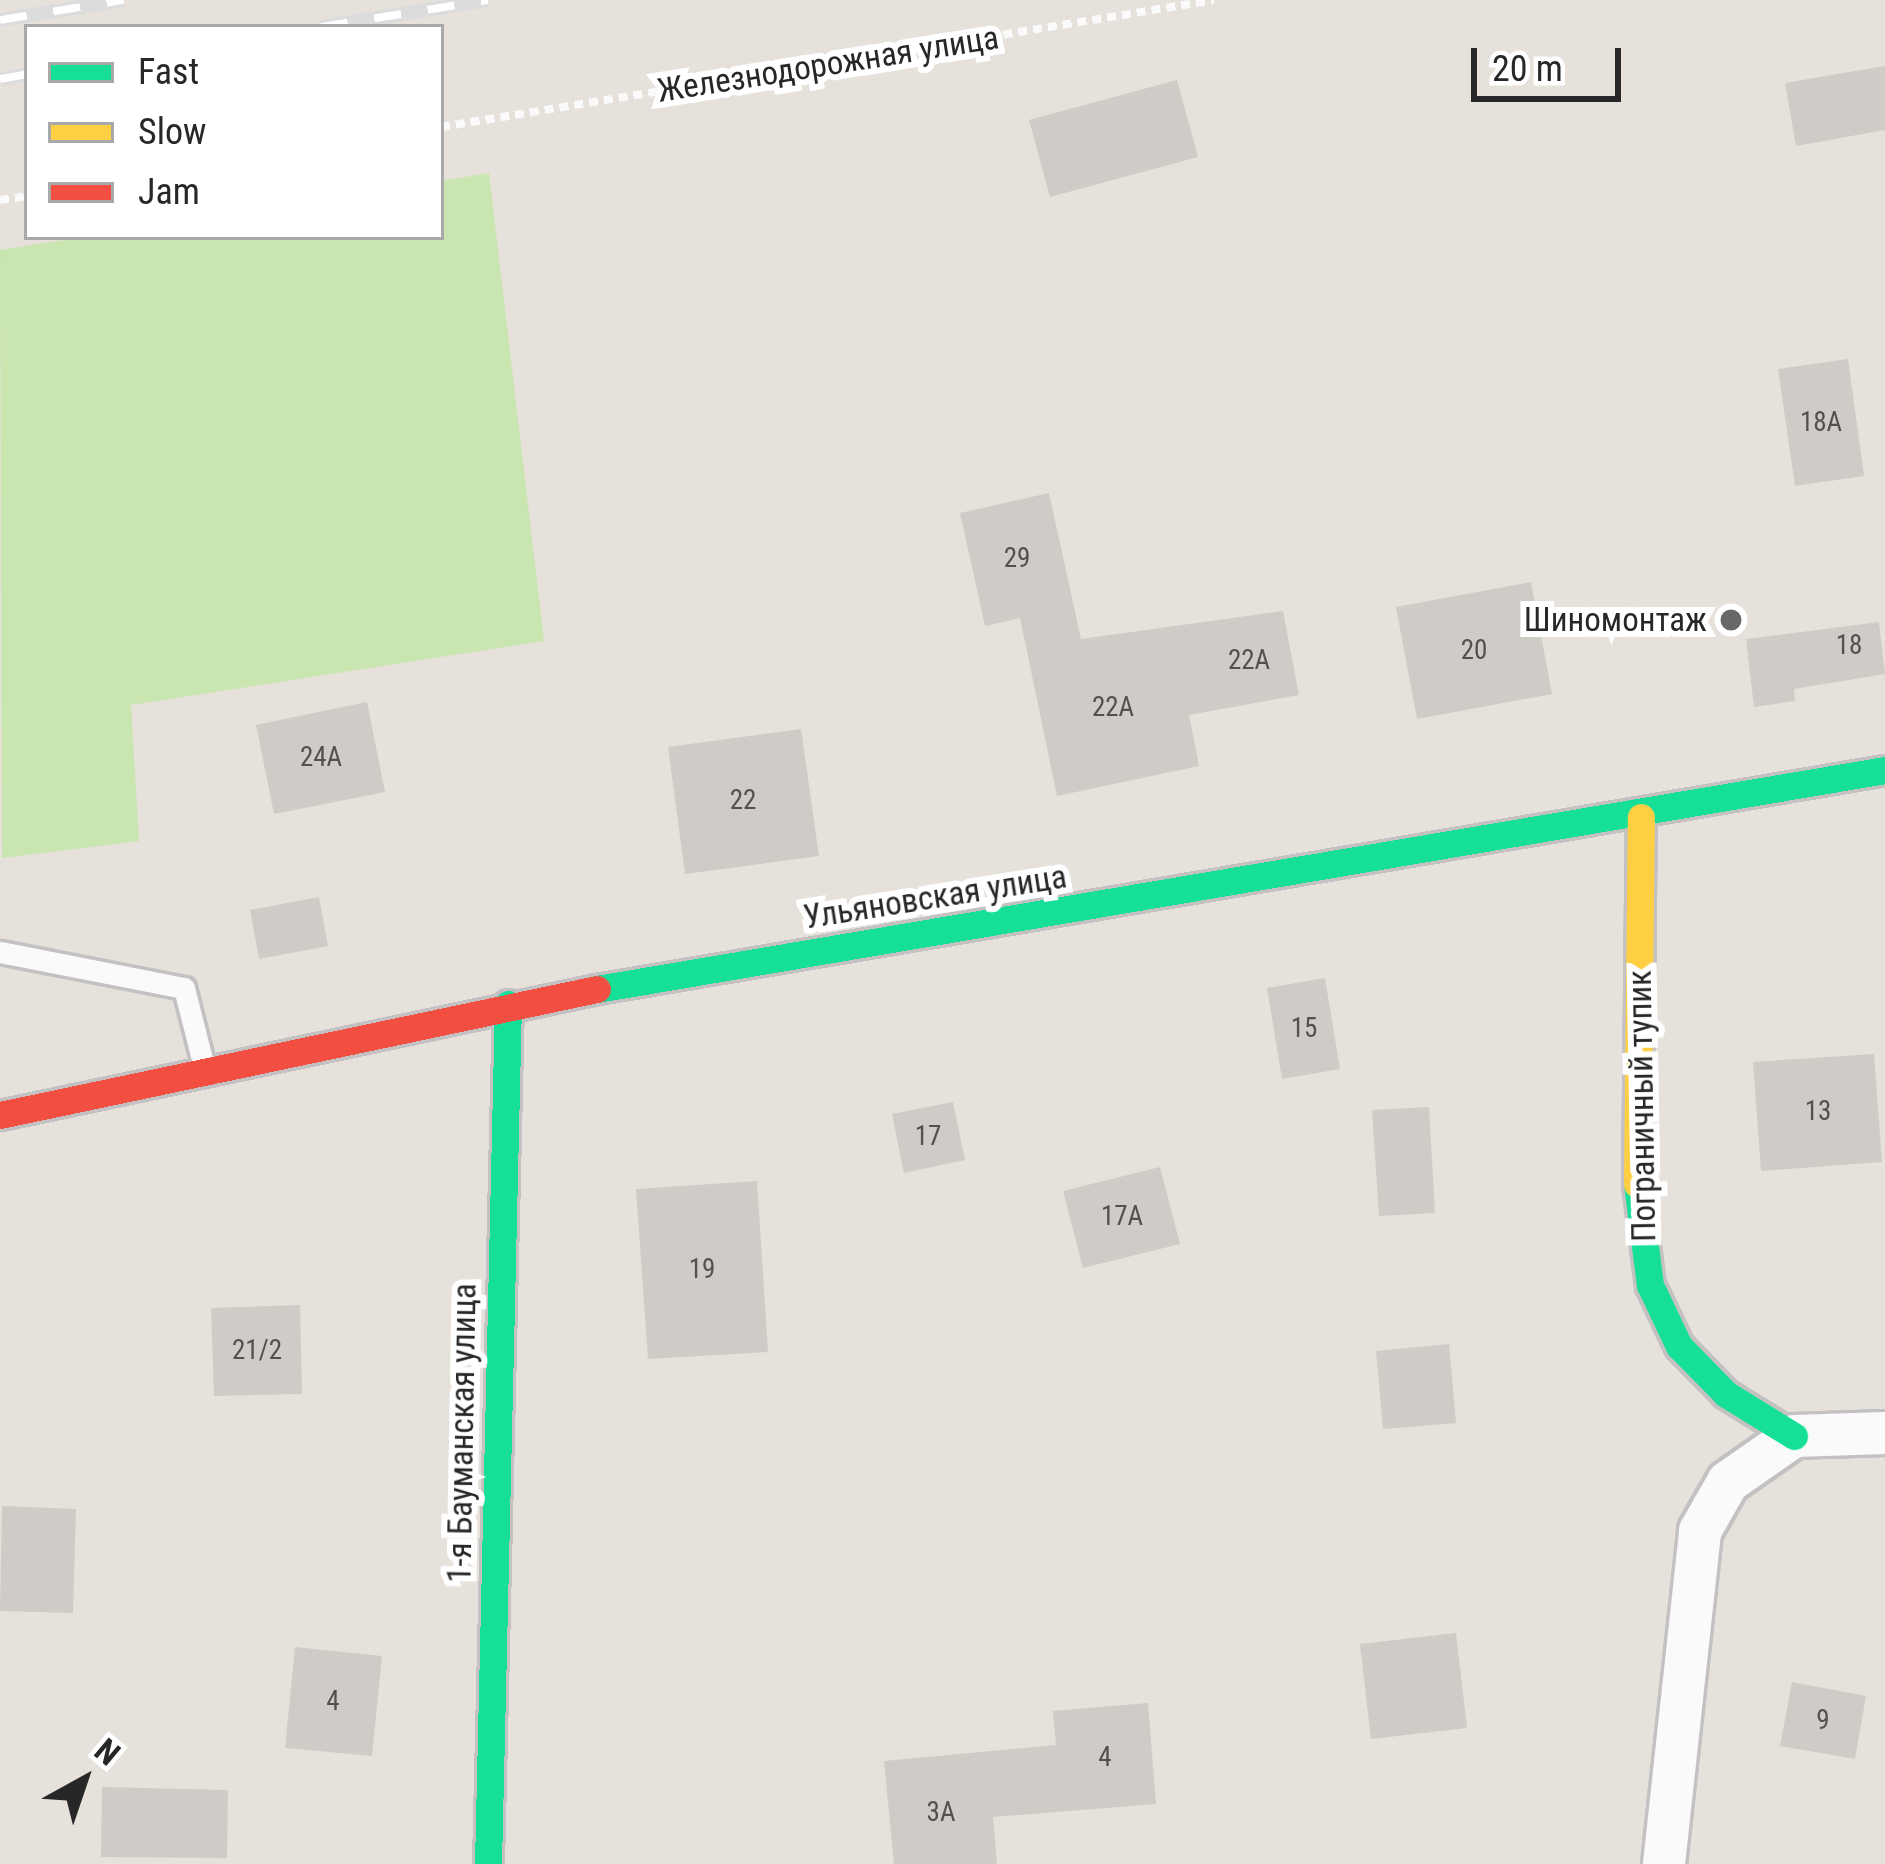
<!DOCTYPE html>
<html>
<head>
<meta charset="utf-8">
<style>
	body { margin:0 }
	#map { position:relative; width:1885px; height:1864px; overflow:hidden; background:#e7e1db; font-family:"Roboto Condensed",sans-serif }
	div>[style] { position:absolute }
	.green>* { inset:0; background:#c9e5b0 }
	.building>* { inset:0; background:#cfcbc6 }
	.path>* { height:8px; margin-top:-4px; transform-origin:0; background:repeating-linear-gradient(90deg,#fbfafa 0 9px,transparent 0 15px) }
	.roads { filter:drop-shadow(3px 0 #c3c1c2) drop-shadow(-3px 0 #c3c1c2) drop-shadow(0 3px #c3c1c2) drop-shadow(0 -3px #c3c1c2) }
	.lane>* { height:21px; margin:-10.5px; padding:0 10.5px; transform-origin:10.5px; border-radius:10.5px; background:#fbfafa }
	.street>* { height:42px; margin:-21px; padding:0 21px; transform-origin:21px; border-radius:21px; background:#fbfafa }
	.fast>* { height:27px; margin:-13.5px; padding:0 13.5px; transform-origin:13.5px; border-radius:13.5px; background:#16e098 }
	.slow>* { height:27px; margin:-13.5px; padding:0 13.5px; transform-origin:13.5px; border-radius:13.5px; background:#ffcf43 }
	.jam>* { height:27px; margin:-13.5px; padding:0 13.5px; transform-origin:13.5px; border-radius:13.5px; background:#f24e42 }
	.rail>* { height:14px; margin-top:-7px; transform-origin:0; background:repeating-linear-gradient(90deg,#fff 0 27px,#dcdcdd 0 54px); box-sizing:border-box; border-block:3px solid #dcdcdd }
	.dots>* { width:33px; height:33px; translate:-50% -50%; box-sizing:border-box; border:6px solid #fff; border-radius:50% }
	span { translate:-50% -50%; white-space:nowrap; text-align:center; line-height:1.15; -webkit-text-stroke:12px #fff; paint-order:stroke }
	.number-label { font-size:27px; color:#525150 }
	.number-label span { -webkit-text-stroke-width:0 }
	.street-label { font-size:33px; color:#272727 }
	.poi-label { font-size:33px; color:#272727 }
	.right { translate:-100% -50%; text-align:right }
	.legend { position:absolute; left:24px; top:24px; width:420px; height:216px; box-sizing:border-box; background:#fff; border:3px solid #a9a9a9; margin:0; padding:15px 21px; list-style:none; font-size:36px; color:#272727 }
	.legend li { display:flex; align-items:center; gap:24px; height:60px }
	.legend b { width:60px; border:3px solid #a9a9a9 }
	.north { position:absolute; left:24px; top:1720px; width:120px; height:120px; -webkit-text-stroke:9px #fff; paint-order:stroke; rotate:40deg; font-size:33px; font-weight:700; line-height:48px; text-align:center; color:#272727 }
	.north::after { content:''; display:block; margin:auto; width:42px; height:54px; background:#272727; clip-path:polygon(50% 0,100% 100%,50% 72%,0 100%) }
	.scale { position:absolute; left:1471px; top:48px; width:150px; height:54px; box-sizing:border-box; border:6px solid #272727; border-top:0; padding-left:15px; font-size:36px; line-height:42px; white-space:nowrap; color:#272727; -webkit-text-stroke:9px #fff; paint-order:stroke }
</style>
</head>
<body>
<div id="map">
	<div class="green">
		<i style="clip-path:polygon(489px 173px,544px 641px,131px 705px,139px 841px,2px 858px,0 250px,83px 237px,441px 237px,441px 181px)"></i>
	</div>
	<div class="building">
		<i style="clip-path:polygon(1885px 66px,1885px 130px,1796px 146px,1785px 83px)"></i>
		<i style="clip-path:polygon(1177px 80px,1198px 157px,1050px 197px,1029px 120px)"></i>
		<i style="clip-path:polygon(1848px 359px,1864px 476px,1795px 486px,1778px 369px)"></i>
		<i style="clip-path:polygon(1049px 493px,1081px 639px,1283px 611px,1299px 695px,1189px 715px,1199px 766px,1057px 796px,1020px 618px,985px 626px,960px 513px)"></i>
		<i style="clip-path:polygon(1531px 582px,1552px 694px,1417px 719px,1396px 607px)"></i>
		<i style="clip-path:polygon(1879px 622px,1885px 674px,1794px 689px,1795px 701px,1754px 707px,1746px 639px)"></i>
		<i style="clip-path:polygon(367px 702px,385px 792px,274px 814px,256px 725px)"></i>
		<i style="clip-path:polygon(801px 729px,819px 856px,685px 874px,668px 747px)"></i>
		<i style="clip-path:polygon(319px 897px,328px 946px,259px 959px,250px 910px)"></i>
		<i style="clip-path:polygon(1325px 978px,1340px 1069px,1282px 1079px,1267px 988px)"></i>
		<i style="clip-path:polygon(1874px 1054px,1882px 1162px,1761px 1171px,1753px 1062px)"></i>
		<i style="clip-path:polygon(953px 1102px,965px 1160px,904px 1173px,892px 1114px)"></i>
		<i style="clip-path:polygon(1429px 1107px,1435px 1213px,1379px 1216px,1372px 1110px)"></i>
		<i style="clip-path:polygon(1160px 1167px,1180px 1244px,1083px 1268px,1063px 1191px)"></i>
		<i style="clip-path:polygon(757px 1181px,768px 1352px,648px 1359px,636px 1189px)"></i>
		<i style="clip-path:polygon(300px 1305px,302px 1394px,214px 1396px,211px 1308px)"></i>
		<i style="clip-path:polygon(1449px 1344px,1456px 1423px,1383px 1429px,1376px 1351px)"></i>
		<i style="clip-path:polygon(2px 1506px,76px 1509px,73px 1613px,0 1611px)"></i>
		<i style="clip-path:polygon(1456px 1633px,1467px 1728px,1371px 1739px,1360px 1644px)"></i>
		<i style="clip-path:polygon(295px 1647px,382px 1656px,372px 1756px,285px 1748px)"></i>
		<i style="clip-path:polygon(1792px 1682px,1866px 1696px,1855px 1759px,1780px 1746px)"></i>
		<i style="clip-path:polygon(1148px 1703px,1156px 1804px,993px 1817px,997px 1864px,894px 1864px,884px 1761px,1056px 1745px,1053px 1711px)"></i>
		<i style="clip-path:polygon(102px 1787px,228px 1790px,227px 1858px,101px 1857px)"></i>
	</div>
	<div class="path">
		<i style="left:441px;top:127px;width:783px;rotate:-9.33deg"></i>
		<i style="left:0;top:200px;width:27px;rotate:-8deg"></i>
	</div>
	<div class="roads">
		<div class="lane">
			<i style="left:0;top:952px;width:187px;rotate:11.1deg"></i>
			<i style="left:184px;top:988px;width:81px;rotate:75.8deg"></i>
		</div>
		<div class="street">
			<i style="left:1664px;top:1864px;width:335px;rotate:-83.8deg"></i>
			<i style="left:1700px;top:1531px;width:56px;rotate:-60.3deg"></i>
			<i style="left:1728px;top:1482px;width:80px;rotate:-34.9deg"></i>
			<i style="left:1794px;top:1436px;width:91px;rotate:-1.9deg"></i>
		</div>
		<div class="fast">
			<i style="left:597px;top:989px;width:1306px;rotate:-9.65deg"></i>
			<i style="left:1637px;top:1184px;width:102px;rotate:82.7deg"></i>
			<i style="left:1650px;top:1285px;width:68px;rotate:64.6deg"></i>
			<i style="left:1679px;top:1346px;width:67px;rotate:45.6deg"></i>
			<i style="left:1726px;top:1394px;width:80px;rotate:31.7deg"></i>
			<i style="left:488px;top:1864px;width:860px;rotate:-88.67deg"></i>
		</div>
		<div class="slow">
			<i style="left:1637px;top:1184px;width:367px;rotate:-89.4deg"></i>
		</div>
		<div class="jam">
			<i style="left:0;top:1115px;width:610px;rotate:-11.92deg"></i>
		</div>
	</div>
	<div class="rail">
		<i style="left:0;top:20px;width:125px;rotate:-9.2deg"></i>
		<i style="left:321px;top:27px;width:169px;rotate:-9.2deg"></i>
		<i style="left:0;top:79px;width:27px;rotate:-10deg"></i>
	</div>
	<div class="dots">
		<i style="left:1731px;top:620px;background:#6a6866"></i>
	</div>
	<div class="number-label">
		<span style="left:1821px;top:423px">18А</span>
		<span style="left:1017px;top:559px">29</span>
		<span style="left:1849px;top:646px">18</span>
		<span style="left:1474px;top:651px">20</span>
		<span style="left:1249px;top:661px">22А</span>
		<span style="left:1113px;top:708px">22А</span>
		<span style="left:321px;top:758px">24А</span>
		<span style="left:743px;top:801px">22</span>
		<span style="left:1304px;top:1029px">15</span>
		<span style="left:1818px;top:1112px">13</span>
		<span style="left:928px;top:1137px">17</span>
		<span style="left:1122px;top:1217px">17А</span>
		<span style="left:702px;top:1270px">19</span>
		<span style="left:257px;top:1351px">21/2</span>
		<span style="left:333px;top:1702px">4</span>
		<span style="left:1823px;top:1721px">9</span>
		<span style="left:1105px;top:1758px">4</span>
		<span style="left:941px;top:1813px">3А</span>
	</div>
	<div class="street-label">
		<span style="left:828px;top:64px;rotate:-9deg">Железнодорожная улица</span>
		<span style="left:935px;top:897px;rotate:-9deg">Ульяновская улица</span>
		<span style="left:1642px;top:1106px;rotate:-91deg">Пограничный тупик</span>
		<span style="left:462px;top:1433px;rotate:-89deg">1-я Бауманская улица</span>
	</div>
	<div class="poi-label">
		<span class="right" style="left:1707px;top:620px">Шиномонтаж</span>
	</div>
	<ul class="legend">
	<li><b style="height:15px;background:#16e098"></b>Fast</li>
	<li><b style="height:15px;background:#ffcf43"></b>Slow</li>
	<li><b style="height:15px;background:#f24e42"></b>Jam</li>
	</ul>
	<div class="north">N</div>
	<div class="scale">20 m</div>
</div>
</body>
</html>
